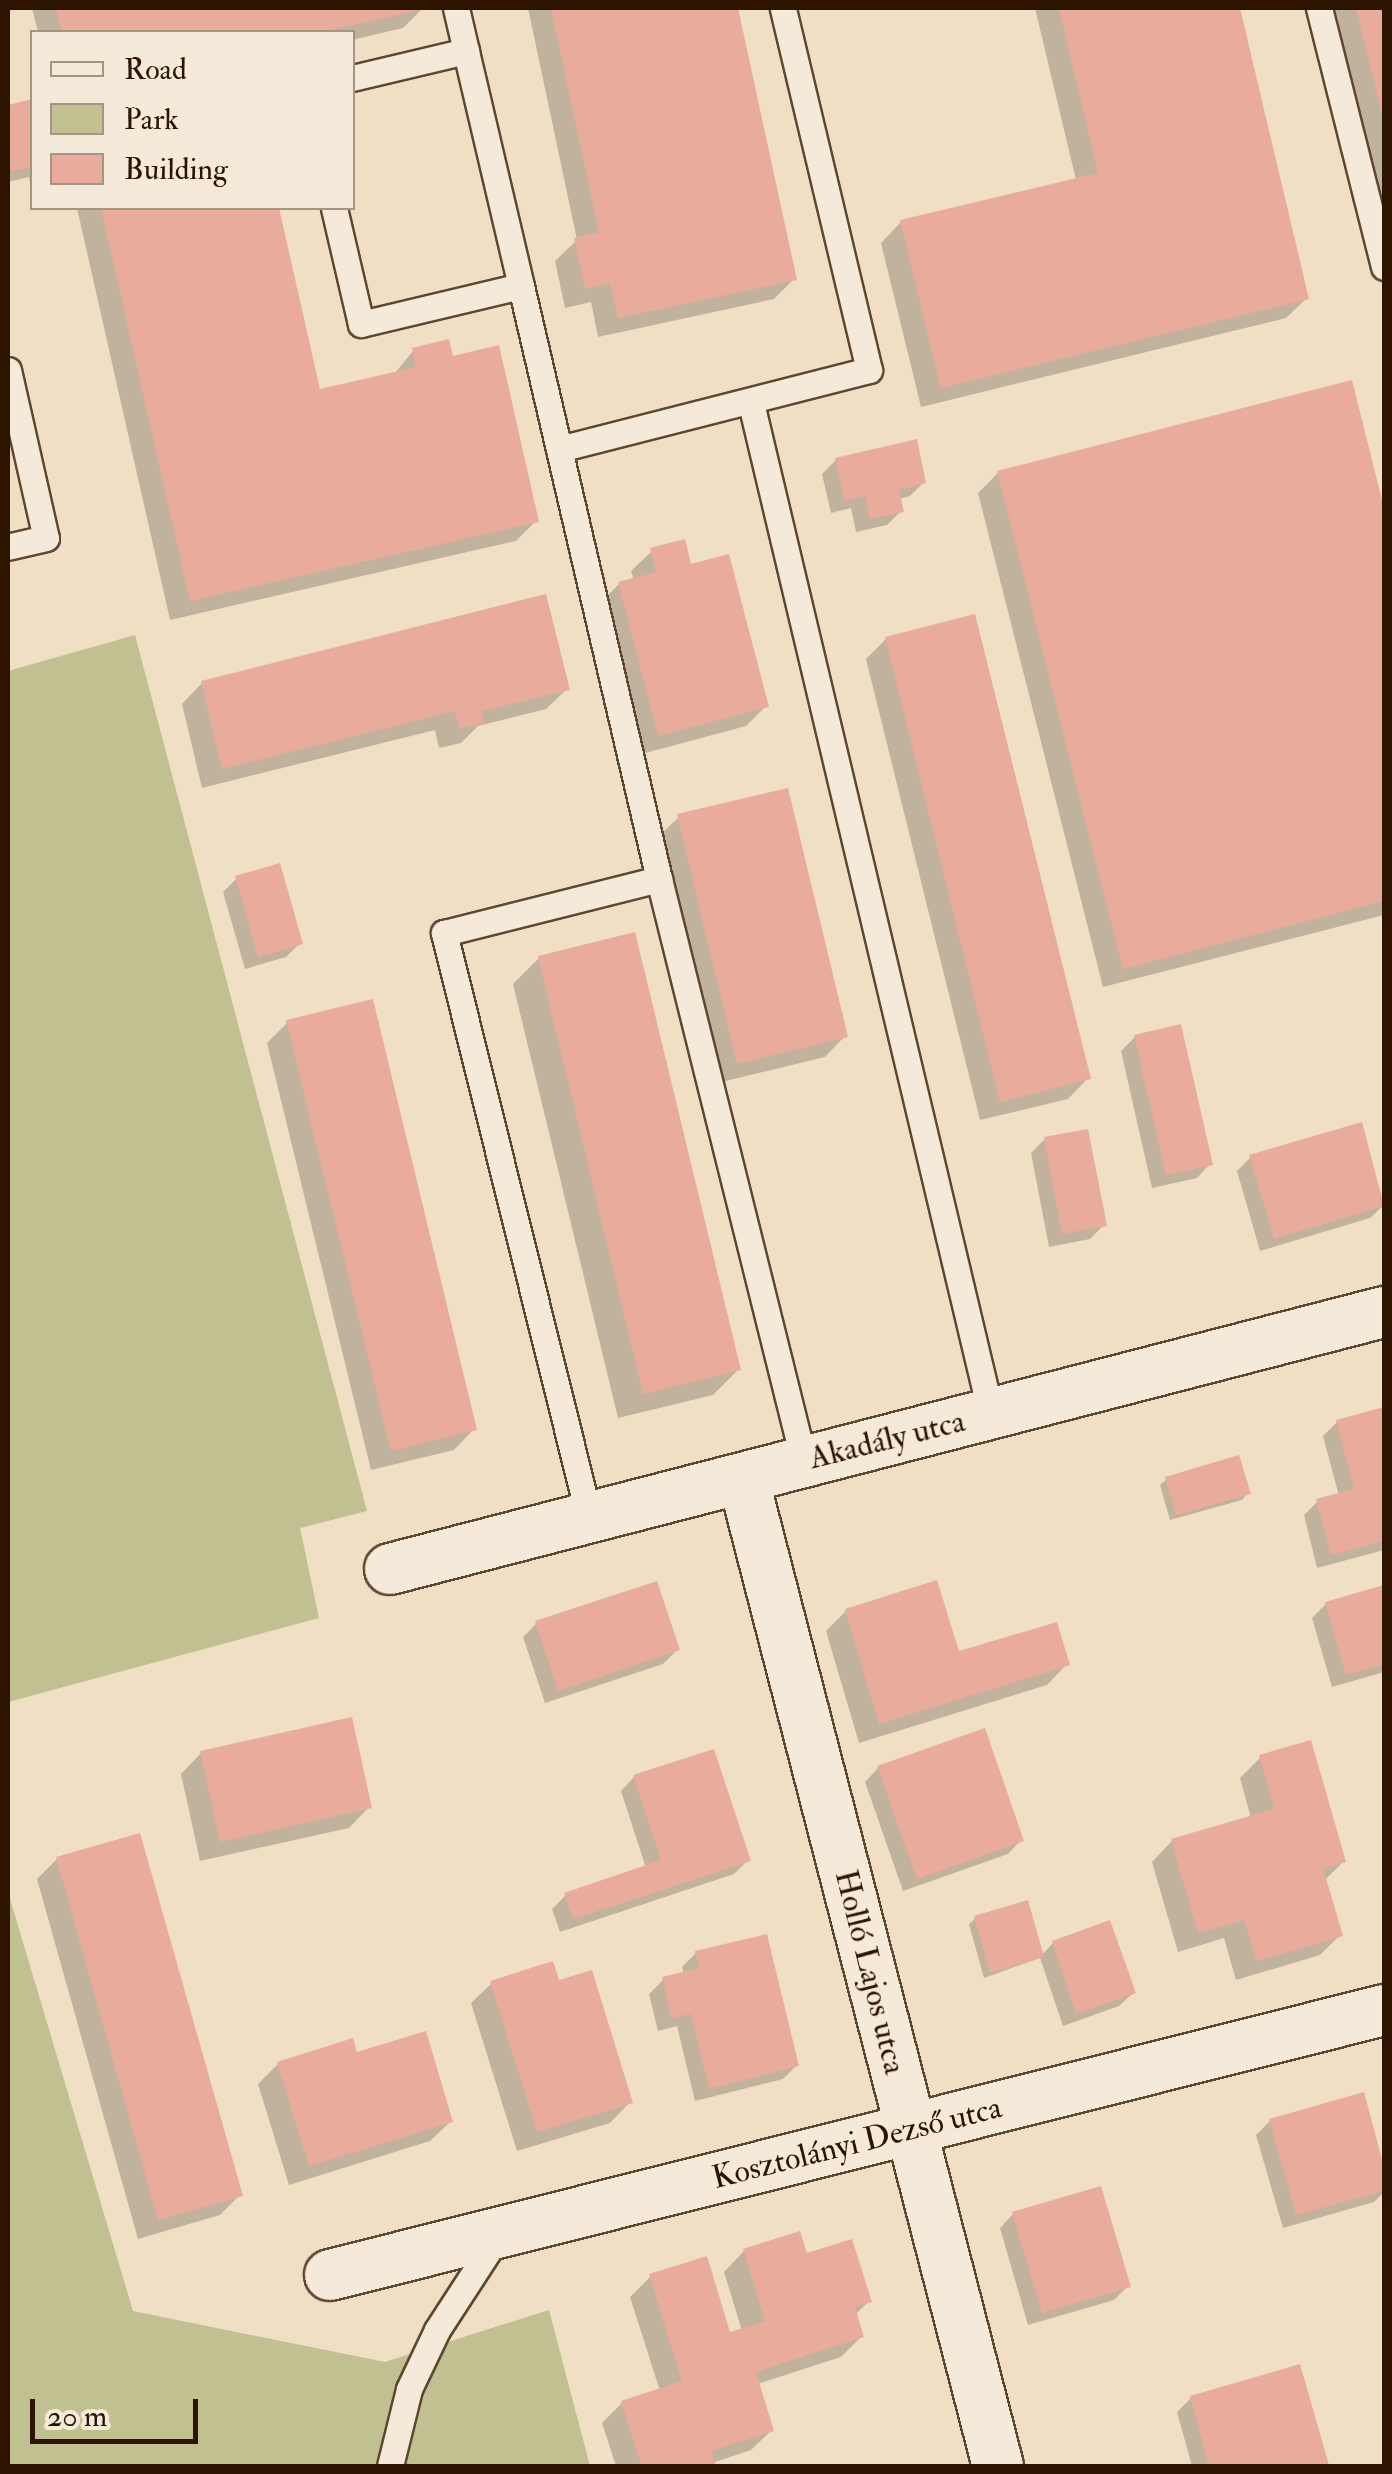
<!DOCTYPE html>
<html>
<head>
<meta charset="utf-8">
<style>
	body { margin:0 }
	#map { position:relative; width:1392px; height:2474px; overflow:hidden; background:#f0dfc5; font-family:"IM FELL Double Pica",serif }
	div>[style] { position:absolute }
	.green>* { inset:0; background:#c0c090 }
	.shadow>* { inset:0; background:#0003 }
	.building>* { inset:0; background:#e8ab9c }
	.roads { filter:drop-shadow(2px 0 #5e4731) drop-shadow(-2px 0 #5e4731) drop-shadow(0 2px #5e4731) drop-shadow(0 -2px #5e4731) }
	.lane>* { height:25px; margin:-12.5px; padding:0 12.5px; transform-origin:12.5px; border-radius:12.5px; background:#f5ead9 }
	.street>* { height:50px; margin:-25px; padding:0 25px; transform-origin:25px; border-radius:25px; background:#f5ead9 }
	span { translate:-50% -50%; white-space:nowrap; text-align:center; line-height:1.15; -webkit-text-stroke:9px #f5ead9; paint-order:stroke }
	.street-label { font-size:32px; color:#2d1400 }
	.frame { position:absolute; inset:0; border:10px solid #2d1400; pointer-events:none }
	.legend { position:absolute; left:30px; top:30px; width:325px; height:180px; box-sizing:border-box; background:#f5ead9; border:2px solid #a59482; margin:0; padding:12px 18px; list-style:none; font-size:30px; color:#2d1400 }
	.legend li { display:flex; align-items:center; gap:20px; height:50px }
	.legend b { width:50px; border:2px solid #a59482 }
	.scale { position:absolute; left:30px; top:2399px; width:168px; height:45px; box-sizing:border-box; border:5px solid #2d1400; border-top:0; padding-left:12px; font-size:30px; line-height:35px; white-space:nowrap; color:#2d1400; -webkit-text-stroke:8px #f5ead9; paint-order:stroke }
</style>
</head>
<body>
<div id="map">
	<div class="green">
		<i style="clip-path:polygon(135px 635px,367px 1511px,300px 1528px,319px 1618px,8px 1702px,8px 671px)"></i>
		<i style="clip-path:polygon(8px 1892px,133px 2311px,385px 2362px,549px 2310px,590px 2466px,8px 2466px)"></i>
	</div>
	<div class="shadow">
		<i style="clip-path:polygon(32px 8px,423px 8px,403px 28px,352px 40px,352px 32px,38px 32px)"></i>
		<i style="clip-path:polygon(528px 8px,736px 8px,794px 279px,774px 299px,598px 337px,591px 302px,565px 308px,555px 261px,577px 240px)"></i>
		<i style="clip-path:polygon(1035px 8px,1237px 8px,1307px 298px,1286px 318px,921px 407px,881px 243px,901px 222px,1076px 180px)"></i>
		<i style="clip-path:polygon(1325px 8px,1384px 8px,1384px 253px)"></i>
		<i style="clip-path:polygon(32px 101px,32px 192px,29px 177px,8px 182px,8px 107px)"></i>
		<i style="clip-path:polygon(77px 208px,277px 208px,318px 392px,394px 374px,414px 350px,451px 359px,536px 521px,516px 541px,170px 620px)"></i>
		<i style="clip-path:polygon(1350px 383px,1384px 518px,1384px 915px,1103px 987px,978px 493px,998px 473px)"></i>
		<i style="clip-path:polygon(836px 460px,924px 482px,910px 496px,899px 499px,901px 511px,887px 525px,856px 532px,851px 508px,831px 513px,822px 474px)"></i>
		<i style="clip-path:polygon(652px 551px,689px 567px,766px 706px,746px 726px,638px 755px,599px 604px,619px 584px,634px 580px,631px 571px)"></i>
		<i style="clip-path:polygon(886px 639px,1088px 1078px,1068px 1099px,980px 1120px,866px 659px)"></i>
		<i style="clip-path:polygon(202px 683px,567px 689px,546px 709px,478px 726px,461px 743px,439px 748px,435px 730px,202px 788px,182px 704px)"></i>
		<i style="clip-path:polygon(679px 817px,845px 1036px,825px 1057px,717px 1083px,658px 837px)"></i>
		<i style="clip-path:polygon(237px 878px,300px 943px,286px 957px,245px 969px,223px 892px)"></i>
		<i style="clip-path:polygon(539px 958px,738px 1370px,713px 1395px,618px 1418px,513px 984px)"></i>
		<i style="clip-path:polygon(287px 1023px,474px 1429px,454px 1450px,371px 1470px,267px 1043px)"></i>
		<i style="clip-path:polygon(1135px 1037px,1210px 1164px,1197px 1178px,1152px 1188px,1121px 1051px)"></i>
		<i style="clip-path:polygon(1360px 1125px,1384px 1205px,1370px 1218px,1260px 1251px,1237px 1171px,1250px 1158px)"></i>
		<i style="clip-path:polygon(1045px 1139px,1104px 1225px,1090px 1239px,1049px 1247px,1031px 1153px)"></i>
		<i style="clip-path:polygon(1384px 1410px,1384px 1550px,1317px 1568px,1304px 1515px,1317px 1502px,1339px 1496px,1323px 1436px,1337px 1422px)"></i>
		<i style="clip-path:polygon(1167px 1479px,1248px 1493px,1242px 1500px,1170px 1520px,1160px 1485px)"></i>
		<i style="clip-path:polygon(1384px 1587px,1384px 1672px,1332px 1687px,1312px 1618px,1326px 1604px)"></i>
		<i style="clip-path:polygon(846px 1611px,957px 1654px,1067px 1664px,1047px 1685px,859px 1743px,826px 1631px)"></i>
		<i style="clip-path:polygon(537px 1623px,677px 1650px,663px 1664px,545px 1703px,523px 1637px)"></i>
		<i style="clip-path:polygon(201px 1753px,369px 1807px,349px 1828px,200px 1861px,181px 1774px)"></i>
		<i style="clip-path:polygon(1260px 1758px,1344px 1861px,1324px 1881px,1340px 1935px,1320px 1955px,1236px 1980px,1224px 1938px,1178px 1952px,1152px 1862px,1172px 1841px,1251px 1818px,1240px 1778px)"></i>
		<i style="clip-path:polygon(878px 1768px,1021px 1840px,1008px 1854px,903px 1891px,865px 1782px)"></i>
		<i style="clip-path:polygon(634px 1777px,748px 1860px,734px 1874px,560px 1932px,552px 1909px,566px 1895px,646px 1868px,621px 1791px)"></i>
		<i style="clip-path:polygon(57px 1859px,240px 2195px,220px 2215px,138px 2239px,37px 1879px)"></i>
		<i style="clip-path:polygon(976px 1918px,1041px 1956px,1053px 1943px,1133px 1993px,1119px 2006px,1063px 2026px,1040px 1958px,984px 1978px,969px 1924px)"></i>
		<i style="clip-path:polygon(696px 1953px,797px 2065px,783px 2079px,695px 2101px,677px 2026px,658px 2031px,649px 1994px,663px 1980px,684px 1974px,682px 1967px)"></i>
		<i style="clip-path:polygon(492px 1983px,558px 1983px,630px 2102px,610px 2123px,517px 2151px,471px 2003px)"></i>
		<i style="clip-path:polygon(356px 2055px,451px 2121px,430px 2141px,289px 2185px,258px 2084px,278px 2064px)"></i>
		<i style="clip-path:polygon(1362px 2095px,1384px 2192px,1374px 2202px,1283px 2228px,1256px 2135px,1270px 2121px)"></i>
		<i style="clip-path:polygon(1013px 2214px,1128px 2286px,1114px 2300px,1028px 2325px,1000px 2228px)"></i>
		<i style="clip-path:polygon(744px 2251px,869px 2301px,855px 2315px,861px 2337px,841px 2357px,757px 2384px,772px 2430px,751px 2450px,712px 2463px,713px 2466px,616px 2466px,602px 2423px,622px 2403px,660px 2391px,630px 2297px,650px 2277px,729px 2335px,742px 2331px,724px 2272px)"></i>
		<i style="clip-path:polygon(1191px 2398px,1326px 2464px,1192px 2466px,1177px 2412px)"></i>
	</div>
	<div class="building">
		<i style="clip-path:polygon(56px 8px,424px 8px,424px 9px,322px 32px,62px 32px)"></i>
		<i style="clip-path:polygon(551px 8px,738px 8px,797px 280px,618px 318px,610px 283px,585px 289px,574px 238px,599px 232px)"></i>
		<i style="clip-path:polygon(1059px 8px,1240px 8px,1309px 299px,941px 388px,900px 220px,1098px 173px)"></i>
		<i style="clip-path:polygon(1356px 8px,1384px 8px,1384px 119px,1383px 119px)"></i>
		<i style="clip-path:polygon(32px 99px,32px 167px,8px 172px,8px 105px)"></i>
		<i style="clip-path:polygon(101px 208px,279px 208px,320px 389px,416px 367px,412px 348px,449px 339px,453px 356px,499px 345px,539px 522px,190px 601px)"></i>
		<i style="clip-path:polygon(1352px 380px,1384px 508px,1384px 901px,1123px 969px,997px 471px)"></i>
		<i style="clip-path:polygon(917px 439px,926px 483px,899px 490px,904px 512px,870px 519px,865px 496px,844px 501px,835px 458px)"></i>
		<i style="clip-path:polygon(685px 539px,691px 564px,729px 554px,769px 707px,658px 736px,618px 582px,656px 572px,650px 548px)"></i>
		<i style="clip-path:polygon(546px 594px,570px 690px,481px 711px,484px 723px,459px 729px,455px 711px,222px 769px,201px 681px)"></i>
		<i style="clip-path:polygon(975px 614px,1091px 1079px,1000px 1102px,885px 637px)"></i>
		<i style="clip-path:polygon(788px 788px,848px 1037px,737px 1064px,677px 814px)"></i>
		<i style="clip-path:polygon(280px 863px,303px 944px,258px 957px,235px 876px)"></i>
		<i style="clip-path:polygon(635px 932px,741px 1370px,643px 1394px,538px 956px)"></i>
		<i style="clip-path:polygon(373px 999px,477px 1430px,391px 1451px,286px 1020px)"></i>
		<i style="clip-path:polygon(1181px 1024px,1213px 1165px,1166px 1175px,1134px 1035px)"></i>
		<i style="clip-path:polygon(1362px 1122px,1384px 1206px,1274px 1239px,1249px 1155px)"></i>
		<i style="clip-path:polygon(1088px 1129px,1107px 1226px,1062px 1234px,1044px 1137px)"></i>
		<i style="clip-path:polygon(1384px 1407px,1384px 1541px,1331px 1555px,1316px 1499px,1354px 1489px,1336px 1420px)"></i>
		<i style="clip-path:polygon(1239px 1455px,1251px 1494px,1176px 1515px,1165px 1477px)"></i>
		<i style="clip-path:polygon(937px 1580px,959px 1651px,1057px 1622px,1070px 1665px,879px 1724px,845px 1609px)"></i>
		<i style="clip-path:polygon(657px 1581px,680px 1650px,558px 1691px,535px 1621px)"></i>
		<i style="clip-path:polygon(1384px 1585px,1384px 1664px,1346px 1675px,1325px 1602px)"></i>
		<i style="clip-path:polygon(352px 1717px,372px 1808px,220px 1842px,200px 1751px)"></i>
		<i style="clip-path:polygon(985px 1728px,1024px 1841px,917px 1879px,877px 1766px)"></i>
		<i style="clip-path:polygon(1311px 1740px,1346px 1862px,1323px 1868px,1343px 1936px,1256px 1961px,1244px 1920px,1198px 1933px,1171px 1839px,1274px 1809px,1259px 1755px)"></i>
		<i style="clip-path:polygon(714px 1749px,751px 1861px,573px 1919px,564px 1893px,661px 1860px,633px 1775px)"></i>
		<i style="clip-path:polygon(140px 1833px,243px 2196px,158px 2220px,56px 1857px)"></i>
		<i style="clip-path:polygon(1028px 1900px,1044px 1957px,990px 1973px,974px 1916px)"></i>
		<i style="clip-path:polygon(1110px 1920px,1136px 1993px,1076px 2014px,1052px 1941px)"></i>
		<i style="clip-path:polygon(767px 1934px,799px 2066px,709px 2089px,691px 2014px,671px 2018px,662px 1977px,699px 1968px,695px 1951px)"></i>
		<i style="clip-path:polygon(553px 1961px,559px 1980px,592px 1970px,633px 2103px,537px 2132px,490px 1981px)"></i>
		<i style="clip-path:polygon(426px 2031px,453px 2122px,309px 2166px,277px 2062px,353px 2038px,357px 2052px)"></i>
		<i style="clip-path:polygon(1364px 2092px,1384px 2167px,1384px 2191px,1296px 2215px,1269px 2119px)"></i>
		<i style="clip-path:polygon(1101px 2186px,1131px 2287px,1042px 2313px,1012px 2212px)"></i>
		<i style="clip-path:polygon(800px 2231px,807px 2253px,852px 2239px,872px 2302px,855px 2307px,864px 2337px,756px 2372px,774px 2431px,711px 2451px,716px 2466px,642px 2466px,621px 2401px,682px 2381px,649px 2274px,707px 2256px,730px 2332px,765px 2321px,743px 2249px)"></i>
		<i style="clip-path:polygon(1300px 2364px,1329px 2465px,1209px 2466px,1190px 2396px)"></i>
	</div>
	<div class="roads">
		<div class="lane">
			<i style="left:456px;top:8px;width:44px;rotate:76.9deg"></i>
			<i style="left:1319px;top:8px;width:267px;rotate:75.9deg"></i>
			<i style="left:334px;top:208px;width:119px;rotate:76.9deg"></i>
			<i style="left:361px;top:324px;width:164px;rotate:-13.4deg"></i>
			<i style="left:521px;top:286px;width:241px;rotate:-103.2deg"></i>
			<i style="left:466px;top:51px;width:117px;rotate:166.7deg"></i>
			<i style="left:521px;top:286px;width:609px;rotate:76.9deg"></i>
			<i style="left:659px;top:879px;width:601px;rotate:76.03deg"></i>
			<i style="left:8px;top:370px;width:172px;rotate:77.3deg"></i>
			<i style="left:46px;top:538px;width:39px;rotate:167deg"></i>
			<i style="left:751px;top:403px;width:1039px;rotate:76.65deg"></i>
			<i style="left:559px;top:449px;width:320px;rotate:-14.3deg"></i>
			<i style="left:869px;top:370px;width:372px;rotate:-103.4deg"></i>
			<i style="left:589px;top:1517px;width:602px;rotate:-103.94deg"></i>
			<i style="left:444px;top:933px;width:222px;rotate:-14.1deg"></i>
			<i style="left:390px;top:2466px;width:79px;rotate:-76.1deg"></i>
			<i style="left:409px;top:2389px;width:65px;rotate:-64.6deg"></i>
			<i style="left:437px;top:2330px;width:112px;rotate:-57deg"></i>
		</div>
		<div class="street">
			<i style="left:743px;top:1478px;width:1020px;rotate:75.53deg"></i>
			<i style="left:390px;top:1569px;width:1027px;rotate:-14.5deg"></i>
			<i style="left:330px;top:2275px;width:1087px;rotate:-14.11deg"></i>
		</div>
	</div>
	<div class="street-label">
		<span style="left:887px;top:1440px;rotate:-14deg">Akadály utca</span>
		<span style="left:870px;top:1972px;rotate:76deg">Holló Lajos utca</span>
		<span style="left:857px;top:2143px;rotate:-14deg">Kosztolányi Dezső utca</span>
	</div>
	<div class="frame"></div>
	<ul class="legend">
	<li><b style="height:12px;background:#f5ead9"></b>Road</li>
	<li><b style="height:28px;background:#c0c090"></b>Park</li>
	<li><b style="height:28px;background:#e8ab9c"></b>Building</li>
	</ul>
	<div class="scale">20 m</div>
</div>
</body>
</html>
